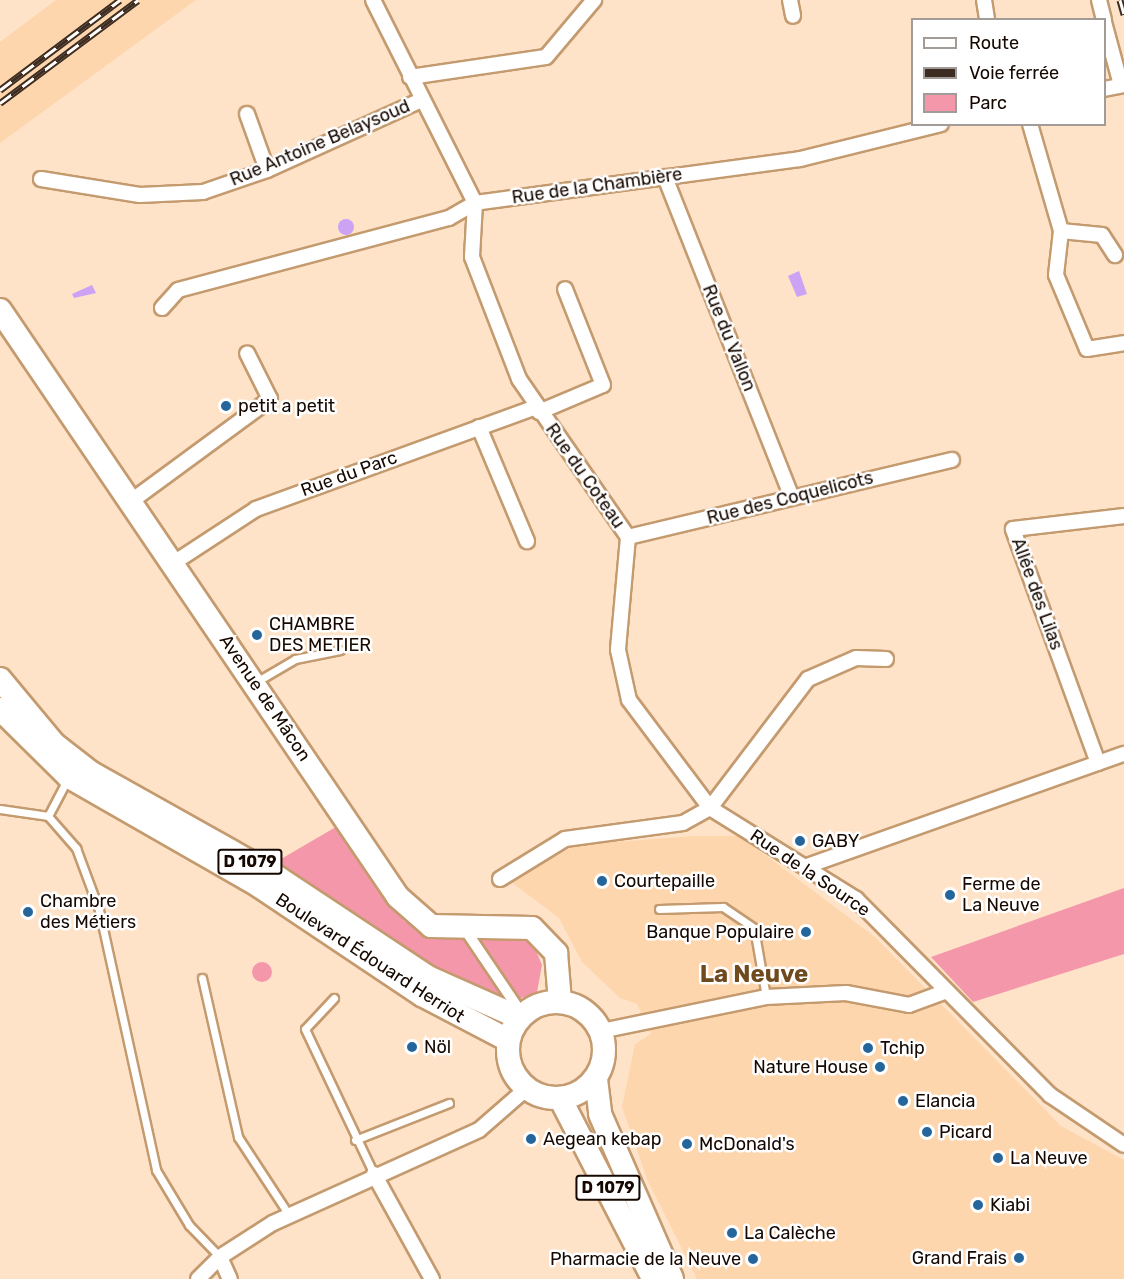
<!DOCTYPE html>
<html>
<head>
<meta charset="utf-8">
<style>
	body { margin:0 }
	#map { position:relative; width:1124px; height:1279px; overflow:hidden; background:#fee3c8; font-family:Rubik,sans-serif }
	div>[style] { position:absolute }
	.built>* { inset:0; background:#fed6ae }
	.green>* { inset:0; background:#f597aa }
	.round { border-radius:50% }
	.water>* { inset:0; background:#cca2f5 }
	.roads { filter:drop-shadow(2px 0 #c49a6f) drop-shadow(-2px 0 #c49a6f) drop-shadow(0 2px #c49a6f) drop-shadow(0 -2px #c49a6f) }
	.service>* { height:7px; margin:-3.5px; padding:0 3.5px; transform-origin:3.5px; border-radius:3.5px; background:#fff }
	.pedestrian>* { height:10px; margin:-5px; padding:0 5px; transform-origin:5px; border-radius:5px; background:#fff }
	.minor>* { height:14px; margin:-7px; padding:0 7px; transform-origin:7px; border-radius:7px; background:#fff }
	.primary>* { height:22px; margin:-11px; padding:0 11px; transform-origin:11px; border-radius:11px; background:#fff }
	.primary>.ring { margin:-11px; padding:0; box-sizing:content-box; background:none; border:22px solid #fff; border-radius:50% }
	.rail>* { height:7px; margin-top:-3.5px; transform-origin:0; background:repeating-linear-gradient(90deg,#fff 0 14px,#3d2c21 0 28px); box-sizing:border-box; border-block:2px solid #3d2c21 }
	.dots>* { width:16px; height:16px; translate:-50% -50%; box-sizing:border-box; border:3px solid #fff; border-radius:50% }
	span { translate:-50% -50%; white-space:nowrap; text-align:center; line-height:1.15; -webkit-text-stroke:5px #fff; paint-order:stroke }
	.shield-label span { padding:2px 4px; background:#fff; border:2px solid; border-radius:4px; -webkit-text-stroke-width:0 }
	.shield-label { font-size:16px; color:#160800; font-weight:700 }
	.street-label { font-size:18px; color:#160800 }
	.poi-label { font-size:18px; color:#160800 }
	.left { translate:0 -50%; text-align:left }
	.right { translate:-100% -50%; text-align:right }
	.district-label { font-size:24px; color:#6f4a1f; font-weight:700 }
	.legend { position:absolute; left:911px; top:18px; width:195px; height:108px; box-sizing:border-box; background:#fff; border:2px solid #a29c99; margin:0; padding:8px 10px; list-style:none; font-size:18px; color:#160800 }
	.legend li { display:flex; align-items:center; gap:12px; height:30px }
	.legend b { width:30px; border:2px solid #a29c99 }
</style>
</head>
<body>
<div id="map">
	<div class="built">
		<i style="clip-path:polygon(56px 0,196px 0,0 143px,0 42px)"></i>
		<i style="clip-path:polygon(693px 836px,740px 836px,875px 937px,1061px 1126px,1124px 1160px,1124px 1279px,697px 1279px,647px 1179px,622px 1107px,635px 1044px,651px 1034px,637px 1004px,620px 998px,582px 962px,559px 918px,511px 882px,576px 845px)"></i>
	</div>
	<div class="green">
		<i style="clip-path:polygon(341px 824px,404px 921px,429px 934px,516px 936px,534px 946px,542px 965px,537px 992px,508px 1003px,463px 990px,269px 866px)"></i>
		<i style="clip-path:polygon(1124px 888px,1124px 954px,973px 1002px,931px 957px)"></i>
		<i class="round" style="left:252px;top:962px;width:20px;height:20px"></i>
	</div>
	<div class="water">
		<i class="round" style="left:338px;top:219px;width:16px;height:16px"></i>
		<i style="clip-path:polygon(799px 271px,807px 294px,797px 297px,788px 276px)"></i>
		<i style="clip-path:polygon(92px 285px,96px 293px,74px 298px,72px 294px)"></i>
	</div>
	<div class="roads">
		<div class="service">
			<i style="left:256px;top:682px;width:45px;rotate:-30.5deg"></i>
			<i style="left:295px;top:659px;width:46px;rotate:-11.3deg"></i>
			<i style="left:67px;top:780px;width:41px;rotate:117.8deg"></i>
			<i style="left:48px;top:816px;width:43px;rotate:48.8deg"></i>
			<i style="left:76px;top:848px;width:66px;rotate:69.6deg"></i>
			<i style="left:99px;top:910px;width:266px;rotate:77.6deg"></i>
			<i style="left:156px;top:1170px;width:64px;rotate:59deg"></i>
			<i style="left:189px;top:1225px;width:45px;rotate:45.9deg"></i>
			<i style="left:0;top:809px;width:49px;rotate:8.3deg"></i>
			<i style="left:659px;top:909px;width:64px;rotate:-1.8deg"></i>
			<i style="left:723px;top:907px;width:37px;rotate:34deg"></i>
			<i style="left:754px;top:928px;width:70px;rotate:80.1deg"></i>
			<i style="left:202px;top:978px;width:163px;rotate:77.2deg"></i>
			<i style="left:238px;top:1137px;width:93px;rotate:56.8deg"></i>
			<i style="left:334px;top:998px;width:42px;rotate:133.1deg"></i>
			<i style="left:305px;top:1029px;width:161px;rotate:64.6deg"></i>
			<i style="left:355px;top:1140px;width:101px;rotate:-21.5deg"></i>
		</div>
		<div class="pedestrian">
			<i style="left:464px;top:928px;width:104px;rotate:56deg"></i>
		</div>
		<div class="minor">
			<i style="left:373px;top:0;width:227px;rotate:63.3deg"></i>
			<i style="left:790px;top:0;width:16px;rotate:79deg"></i>
			<i style="left:984px;top:0;width:20px;rotate:81deg"></i>
			<i style="left:1099px;top:0;width:21px;rotate:76deg"></i>
			<i style="left:1104px;top:22px;width:65px;rotate:74.9deg"></i>
			<i style="left:410px;top:77px;width:137px;rotate:-8.4deg"></i>
			<i style="left:546px;top:57px;width:75px;rotate:-49.9deg"></i>
			<i style="left:1104px;top:89px;width:20px;rotate:-11deg"></i>
			<i style="left:247px;top:114px;width:59px;rotate:70.3deg"></i>
			<i style="left:1030px;top:124px;width:111px;rotate:73.8deg"></i>
			<i style="left:1061px;top:231px;width:44px;rotate:96.5deg"></i>
			<i style="left:1056px;top:275px;width:80px;rotate:67.3deg"></i>
			<i style="left:1087px;top:349px;width:37px;rotate:-9deg"></i>
			<i style="left:665px;top:177px;width:345px;rotate:68.4deg"></i>
			<i style="left:41px;top:179px;width:100px;rotate:9.2deg"></i>
			<i style="left:140px;top:195px;width:63px;rotate:-2.7deg"></i>
			<i style="left:203px;top:192px;width:68px;rotate:-19deg"></i>
			<i style="left:267px;top:170px;width:169px;rotate:-24.4deg"></i>
			<i style="left:475px;top:203px;width:54px;rotate:93.2deg"></i>
			<i style="left:472px;top:257px;width:131px;rotate:68.9deg"></i>
			<i style="left:519px;top:379px;width:192px;rotate:55.4deg"></i>
			<i style="left:628px;top:537px;width:113px;rotate:95.1deg"></i>
			<i style="left:618px;top:650px;width:51px;rotate:77.6deg"></i>
			<i style="left:629px;top:700px;width:135px;rotate:53.1deg"></i>
			<i style="left:710px;top:808px;width:172px;rotate:31.9deg"></i>
			<i style="left:856px;top:899px;width:276px;rotate:45.3deg"></i>
			<i style="left:1050px;top:1095px;width:89px;rotate:34deg"></i>
			<i style="left:1061px;top:231px;width:41px;rotate:5.6deg"></i>
			<i style="left:1102px;top:235px;width:24px;rotate:57deg"></i>
			<i style="left:162px;top:308px;width:24px;rotate:-48deg"></i>
			<i style="left:178px;top:290px;width:280px;rotate:-14.9deg"></i>
			<i style="left:449px;top:218px;width:30px;rotate:-30deg"></i>
			<i style="left:475px;top:203px;width:328px;rotate:-7.7deg"></i>
			<i style="left:800px;top:159px;width:145px;rotate:-13.9deg"></i>
			<i style="left:539px;top:412px;width:69px;rotate:-22.9deg"></i>
			<i style="left:603px;top:385px;width:103px;rotate:-111.6deg"></i>
			<i style="left:479px;top:427px;width:124px;rotate:67.2deg"></i>
			<i style="left:130px;top:502px;width:174px;rotate:-36.3deg"></i>
			<i style="left:270px;top:399px;width:51px;rotate:-116.6deg"></i>
			<i style="left:628px;top:537px;width:333px;rotate:-13.4deg"></i>
			<i style="left:172px;top:564px;width:100px;rotate:-33.2deg"></i>
			<i style="left:256px;top:509px;width:298px;rotate:-20deg"></i>
			<i style="left:1098px;top:763px;width:249px;rotate:-110deg"></i>
			<i style="left:1013px;top:529px;width:112px;rotate:-6.7deg"></i>
			<i style="left:807px;top:866px;width:336px;rotate:-19.5deg"></i>
			<i style="left:500px;top:879px;width:76px;rotate:-31.6deg"></i>
			<i style="left:565px;top:839px;width:119px;rotate:-7.7deg"></i>
			<i style="left:683px;top:823px;width:31px;rotate:-29deg"></i>
			<i style="left:710px;top:808px;width:162px;rotate:-52.8deg"></i>
			<i style="left:808px;top:679px;width:52px;rotate:-23.6deg"></i>
			<i style="left:856px;top:658px;width:30px;rotate:2deg"></i>
			<i style="left:601px;top:1031px;width:168px;rotate:-11.6deg"></i>
			<i style="left:766px;top:997px;width:80px;rotate:-2.9deg"></i>
			<i style="left:846px;top:993px;width:64px;rotate:10.8deg"></i>
			<i style="left:909px;top:1005px;width:40px;rotate:-20.2deg"></i>
			<i style="left:374px;top:1174px;width:120px;rotate:61.1deg"></i>
			<i style="left:220px;top:1257px;width:24px;rotate:66deg"></i>
			<i style="left:198px;top:1279px;width:31px;rotate:-45deg"></i>
			<i style="left:220px;top:1257px;width:63px;rotate:-32.7deg"></i>
			<i style="left:273px;top:1223px;width:226px;rotate:-24.3deg"></i>
			<i style="left:479px;top:1130px;width:62px;rotate:-41.1deg"></i>
		</div>
		<div class="primary">
			<i style="left:0;top:310px;width:709px;rotate:55.86deg"></i>
			<i style="left:398px;top:897px;width:44px;rotate:41.3deg"></i>
			<i style="left:431px;top:926px;width:101px;rotate:1.1deg"></i>
			<i style="left:532px;top:928px;width:35px;rotate:46deg"></i>
			<i style="left:556px;top:953px;width:49px;rotate:85.3deg"></i>
			<i style="left:0;top:679px;width:85px;rotate:50.3deg"></i>
			<i style="left:54px;top:744px;width:46px;rotate:37.9deg"></i>
			<i style="left:90px;top:772px;width:214px;rotate:29.3deg"></i>
			<i style="left:277px;top:877px;width:181px;rotate:33.5deg"></i>
			<i style="left:428px;top:977px;width:101px;rotate:24deg"></i>
			<i style="left:0;top:709px;width:97px;rotate:44.6deg"></i>
			<i style="left:69px;top:777px;width:219px;rotate:29.8deg"></i>
			<i style="left:259px;top:886px;width:196px;rotate:33.8deg"></i>
			<i style="left:422px;top:995px;width:97px;rotate:27.6deg"></i>
			<i class="ring" style="left:508px;top:1002px;width:74px;height:74px"></i>
			<i style="left:596px;top:1079px;width:35px;rotate:83deg"></i>
			<i style="left:600px;top:1114px;width:180px;rotate:66.4deg"></i>
			<i style="left:560px;top:1098px;width:203px;rotate:62.7deg"></i>
		</div>
	</div>
	<div class="rail">
		<i style="left:1120px;top:0;width:15px;rotate:74deg"></i>
		<i style="left:0;top:90px;width:150px;rotate:-36.9deg"></i>
		<i style="left:0;top:103px;width:172px;rotate:-36.7deg"></i>
	</div>
	<div class="dots">
		<i style="left:226px;top:406px;background:#24669b"></i>
		<i style="left:257px;top:635px;background:#24669b"></i>
		<i style="left:800px;top:841px;background:#24669b"></i>
		<i style="left:602px;top:881px;background:#24669b"></i>
		<i style="left:950px;top:895px;background:#24669b"></i>
		<i style="left:28px;top:912px;background:#24669b"></i>
		<i style="left:806px;top:932px;background:#24669b"></i>
		<i style="left:412px;top:1047px;background:#24669b"></i>
		<i style="left:868px;top:1048px;background:#24669b"></i>
		<i style="left:880px;top:1067px;background:#24669b"></i>
		<i style="left:903px;top:1101px;background:#24669b"></i>
		<i style="left:927px;top:1132px;background:#24669b"></i>
		<i style="left:531px;top:1139px;background:#24669b"></i>
		<i style="left:687px;top:1144px;background:#24669b"></i>
		<i style="left:998px;top:1158px;background:#24669b"></i>
		<i style="left:978px;top:1205px;background:#24669b"></i>
		<i style="left:732px;top:1233px;background:#24669b"></i>
		<i style="left:1019px;top:1258px;background:#24669b"></i>
		<i style="left:753px;top:1259px;background:#24669b"></i>
	</div>
	<div class="shield-label">
		<span style="left:250px;top:862px">D 1079</span>
		<span style="left:608px;top:1188px">D 1079</span>
	</div>
	<div class="street-label">
		<span style="left:320px;top:143px;rotate:-23deg">Rue Antoine Belaysoud</span>
		<span style="left:597px;top:186px;rotate:-8deg">Rue de la Chambière</span>
		<span style="left:729px;top:338px;rotate:68deg">Rue du Vallon</span>
		<span style="left:349px;top:474px;rotate:-20deg">Rue du Parc</span>
		<span style="left:585px;top:476px;rotate:55deg">Rue du Coteau</span>
		<span style="left:790px;top:498px;rotate:-14deg">Rue des Coquelicots</span>
		<span style="left:1037px;top:594px;rotate:70deg">Allée des Lilas</span>
		<span style="left:265px;top:698px;rotate:56deg">Avenue de Mâcon</span>
		<span style="left:810px;top:873px;rotate:34deg">Rue de la Source</span>
		<span style="left:370px;top:958px;rotate:33deg">Boulevard Édouard Herriot</span>
	</div>
	<div class="poi-label">
		<span class="left" style="left:238px;top:406px">petit a petit</span>
		<span class="left" style="left:269px;top:635px">CHAMBRE<br>DES METIER</span>
		<span class="left" style="left:812px;top:841px">GABY</span>
		<span class="left" style="left:614px;top:881px">Courtepaille</span>
		<span class="left" style="left:962px;top:895px">Ferme de<br>La Neuve</span>
		<span class="left" style="left:40px;top:912px">Chambre<br>des Métiers</span>
		<span class="right" style="left:794px;top:932px">Banque Populaire</span>
		<span class="left" style="left:424px;top:1047px">Nöl</span>
		<span class="left" style="left:880px;top:1048px">Tchip</span>
		<span class="right" style="left:868px;top:1067px">Nature House</span>
		<span class="left" style="left:915px;top:1101px">Elancia</span>
		<span class="left" style="left:939px;top:1132px">Picard</span>
		<span class="left" style="left:543px;top:1139px">Aegean kebap</span>
		<span class="left" style="left:699px;top:1144px">McDonald's</span>
		<span class="left" style="left:1010px;top:1158px">La Neuve</span>
		<span class="left" style="left:990px;top:1205px">Kiabi</span>
		<span class="left" style="left:744px;top:1233px">La Calèche</span>
		<span class="right" style="left:1007px;top:1258px">Grand Frais</span>
		<span class="right" style="left:741px;top:1259px">Pharmacie de la Neuve</span>
	</div>
	<div class="district-label">
		<span style="left:754px;top:975px">La Neuve</span>
	</div>
	<ul class="legend">
	<li><b style="height:8px;background:#fff"></b>Route</li>
	<li><b style="height:8px;background:#3d2c21"></b>Voie ferrée</li>
	<li><b style="height:16px;background:#f597aa"></b>Parc</li>
	</ul>
</div>
</body>
</html>
